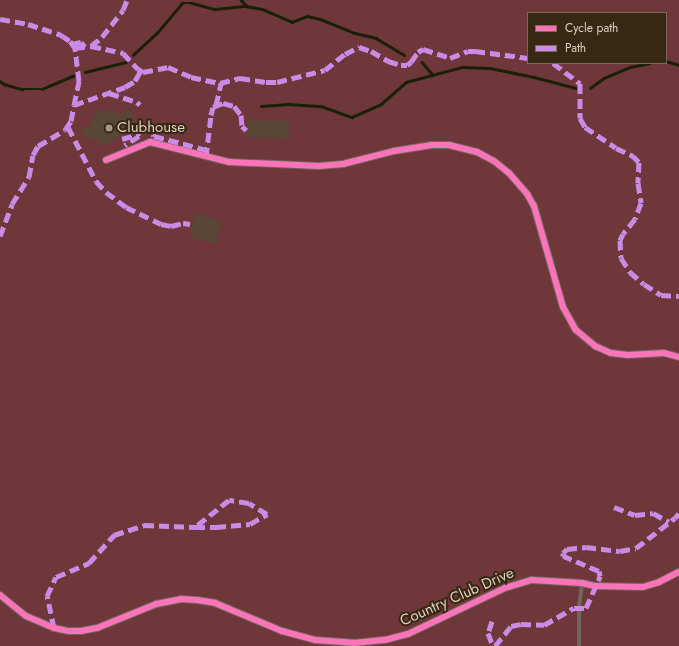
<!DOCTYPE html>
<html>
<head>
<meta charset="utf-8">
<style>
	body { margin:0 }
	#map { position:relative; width:679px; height:646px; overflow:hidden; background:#3a3024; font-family:Jost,sans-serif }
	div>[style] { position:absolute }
	.green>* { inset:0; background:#6f373a }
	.stream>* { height:2.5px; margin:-1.25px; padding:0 1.25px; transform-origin:1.25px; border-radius:1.25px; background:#182106 }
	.building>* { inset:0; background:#594637 }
	.lane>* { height:4px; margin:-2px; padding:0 2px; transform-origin:2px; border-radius:2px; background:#70675e }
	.street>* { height:8px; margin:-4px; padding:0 4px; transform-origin:4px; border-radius:4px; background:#70675e }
	.quiet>* { height:5px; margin-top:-2.5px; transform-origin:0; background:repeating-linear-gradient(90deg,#ca8be6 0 10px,transparent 0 15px) }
	.cycleway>* { height:6px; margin:-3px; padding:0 3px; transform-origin:3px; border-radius:3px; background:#fb73b8 }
	.dots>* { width:11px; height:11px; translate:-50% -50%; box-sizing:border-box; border:2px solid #382712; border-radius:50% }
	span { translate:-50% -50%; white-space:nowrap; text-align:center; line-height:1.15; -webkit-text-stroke:4px #382712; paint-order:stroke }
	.poi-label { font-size:15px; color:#dcd1c4 }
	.left { translate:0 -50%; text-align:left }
	.street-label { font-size:15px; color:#dcd1c4 }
	.legend { position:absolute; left:527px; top:12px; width:140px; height:52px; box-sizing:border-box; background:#382712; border:1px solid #7a6b59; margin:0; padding:5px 7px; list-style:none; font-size:12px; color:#dcd1c4 }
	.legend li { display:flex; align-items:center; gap:8px; height:20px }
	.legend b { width:20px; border:1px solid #7a6b59 }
</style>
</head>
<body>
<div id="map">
	<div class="green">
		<i style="clip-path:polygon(evenodd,0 0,679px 0,679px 646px,0 646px,0 0,528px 13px,666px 13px,666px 63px,528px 63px,528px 13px)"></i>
	</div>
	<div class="stream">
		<i style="left:241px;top:0;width:7px;rotate:45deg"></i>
		<i style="left:133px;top:55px;width:33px;rotate:-43deg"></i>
		<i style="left:157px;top:33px;width:39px;rotate:-50deg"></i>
		<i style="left:182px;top:3px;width:10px"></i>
		<i style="left:192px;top:3px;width:24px;rotate:15deg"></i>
		<i style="left:215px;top:9px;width:31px;rotate:-6deg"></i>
		<i style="left:246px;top:6px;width:16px;rotate:11deg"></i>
		<i style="left:262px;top:9px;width:33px;rotate:23deg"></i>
		<i style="left:292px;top:22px;width:16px;rotate:-22deg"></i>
		<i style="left:307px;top:16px;width:13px;rotate:13deg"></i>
		<i style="left:320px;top:19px;width:38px;rotate:22deg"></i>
		<i style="left:355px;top:33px;width:22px;rotate:13deg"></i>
		<i style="left:376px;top:38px;width:33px;rotate:31deg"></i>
		<i style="left:666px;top:61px;width:14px;rotate:17deg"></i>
		<i style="left:422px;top:62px;width:17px;rotate:50deg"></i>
		<i style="left:85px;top:72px;width:42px;rotate:-13.7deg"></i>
		<i style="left:0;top:81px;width:5px;rotate:37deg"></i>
		<i style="left:4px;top:84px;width:19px;rotate:16deg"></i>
		<i style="left:22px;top:89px;width:20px"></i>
		<i style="left:42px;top:89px;width:34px;rotate:-23deg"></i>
		<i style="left:590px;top:88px;width:17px;rotate:-36deg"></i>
		<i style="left:604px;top:78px;width:28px;rotate:-23deg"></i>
		<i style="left:630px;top:67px;width:20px;rotate:-11deg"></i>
		<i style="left:261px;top:106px;width:28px;rotate:-4deg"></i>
		<i style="left:289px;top:104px;width:32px;rotate:4deg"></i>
		<i style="left:321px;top:106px;width:33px;rotate:20deg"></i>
		<i style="left:352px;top:117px;width:32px;rotate:-24deg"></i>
		<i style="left:381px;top:104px;width:33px;rotate:-41deg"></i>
		<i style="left:406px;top:82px;width:58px;rotate:-15deg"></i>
		<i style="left:462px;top:67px;width:28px;rotate:2deg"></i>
		<i style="left:490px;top:68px;width:45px;rotate:11.6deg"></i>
		<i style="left:534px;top:77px;width:43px;rotate:14.7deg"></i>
	</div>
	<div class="building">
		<i style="clip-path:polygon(104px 109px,105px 112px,114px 109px,116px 115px,130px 109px,136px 124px,123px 130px,125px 133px,113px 140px,112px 143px,110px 142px,109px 146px,81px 134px,84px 127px,89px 129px,95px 113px)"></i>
		<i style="clip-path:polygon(247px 120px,290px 121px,289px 139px,247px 137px)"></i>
		<i style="clip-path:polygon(195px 214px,222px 221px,216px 244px,190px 237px)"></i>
	</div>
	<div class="lane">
		<i style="left:579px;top:646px;width:38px;rotate:-90deg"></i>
		<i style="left:579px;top:608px;width:25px;rotate:-83deg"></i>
	</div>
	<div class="street">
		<i style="left:106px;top:160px;width:48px;rotate:-22.2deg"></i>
		<i style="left:150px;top:142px;width:81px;rotate:14.2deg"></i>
		<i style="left:229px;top:162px;width:90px;rotate:2.5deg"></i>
		<i style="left:319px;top:166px;width:24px;rotate:-5deg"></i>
		<i style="left:343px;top:164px;width:53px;rotate:-14.3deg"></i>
		<i style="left:394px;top:151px;width:37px;rotate:-9deg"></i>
		<i style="left:431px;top:145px;width:18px"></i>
		<i style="left:449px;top:145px;width:29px;rotate:14deg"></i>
		<i style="left:477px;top:152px;width:19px;rotate:28deg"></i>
		<i style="left:494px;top:161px;width:19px;rotate:39deg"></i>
		<i style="left:509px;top:173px;width:28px;rotate:49deg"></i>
		<i style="left:527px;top:194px;width:14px;rotate:60deg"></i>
		<i style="left:534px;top:206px;width:105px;rotate:74deg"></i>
		<i style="left:563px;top:307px;width:26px;rotate:61deg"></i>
		<i style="left:576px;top:330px;width:25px;rotate:40deg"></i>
		<i style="left:595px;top:346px;width:17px;rotate:24deg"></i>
		<i style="left:611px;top:353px;width:17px;rotate:7deg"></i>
		<i style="left:628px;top:355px;width:36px;rotate:-3deg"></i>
		<i style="left:664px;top:353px;width:16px;rotate:15deg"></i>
		<i style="left:0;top:595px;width:33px;rotate:39deg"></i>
		<i style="left:26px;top:616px;width:30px;rotate:23deg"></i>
		<i style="left:54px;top:628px;width:14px;rotate:12deg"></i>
		<i style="left:68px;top:631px;width:13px"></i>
		<i style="left:81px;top:631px;width:16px;rotate:-11deg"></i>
		<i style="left:97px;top:628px;width:64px;rotate:-22.1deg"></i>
		<i style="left:156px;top:604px;width:25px;rotate:-11deg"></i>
		<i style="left:181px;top:599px;width:16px;rotate:4deg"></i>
		<i style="left:197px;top:600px;width:18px;rotate:9deg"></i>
		<i style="left:215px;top:603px;width:73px;rotate:22.7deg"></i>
		<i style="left:282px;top:631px;width:34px;rotate:15deg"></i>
		<i style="left:315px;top:640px;width:39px;rotate:4deg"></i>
		<i style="left:354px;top:643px;width:31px;rotate:-6deg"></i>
		<i style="left:385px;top:640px;width:24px;rotate:-15deg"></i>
		<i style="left:408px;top:634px;width:107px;rotate:-25.4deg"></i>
		<i style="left:505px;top:588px;width:28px;rotate:-17deg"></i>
		<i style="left:532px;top:580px;width:50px;rotate:3.4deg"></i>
		<i style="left:582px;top:583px;width:13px;rotate:13deg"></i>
		<i style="left:595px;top:586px;width:48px;rotate:1.2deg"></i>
		<i style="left:643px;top:587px;width:17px;rotate:-17deg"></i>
		<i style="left:659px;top:582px;width:22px;rotate:-27deg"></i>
	</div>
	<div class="quiet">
		<i style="left:0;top:19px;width:28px;rotate:10deg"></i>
		<i style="left:28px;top:24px;width:35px;rotate:18deg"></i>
		<i style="left:61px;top:35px;width:11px;rotate:34deg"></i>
		<i style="left:70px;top:41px;width:9px;rotate:54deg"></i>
		<i style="left:75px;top:48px;width:16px;rotate:-7deg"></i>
		<i style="left:91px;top:46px;width:33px;rotate:12deg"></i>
		<i style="left:123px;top:53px;width:22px;rotate:47deg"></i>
		<i style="left:138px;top:69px;width:6px;rotate:31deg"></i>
		<i style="left:143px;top:72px;width:25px;rotate:-11deg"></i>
		<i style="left:168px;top:67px;width:25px;rotate:23deg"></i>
		<i style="left:191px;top:77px;width:30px;rotate:12deg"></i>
		<i style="left:220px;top:83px;width:21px;rotate:-14deg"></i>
		<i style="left:240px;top:78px;width:26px;rotate:9deg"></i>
		<i style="left:266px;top:82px;width:11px"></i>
		<i style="left:277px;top:82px;width:49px;rotate:-14deg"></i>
		<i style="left:325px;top:70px;width:26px;rotate:-39deg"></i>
		<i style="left:345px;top:54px;width:16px;rotate:-27deg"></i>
		<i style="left:359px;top:47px;width:13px;rotate:18deg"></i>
		<i style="left:371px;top:51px;width:20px;rotate:30deg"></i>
		<i style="left:388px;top:61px;width:14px;rotate:17deg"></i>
		<i style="left:401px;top:65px;width:6px"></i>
		<i style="left:407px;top:65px;width:5px;rotate:-37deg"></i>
		<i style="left:411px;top:62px;width:12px;rotate:-55deg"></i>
		<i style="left:418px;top:52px;width:6px;rotate:-31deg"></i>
		<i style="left:423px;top:49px;width:28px;rotate:18deg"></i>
		<i style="left:450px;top:58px;width:19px;rotate:-21deg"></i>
		<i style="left:468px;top:51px;width:7px"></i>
		<i style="left:475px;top:51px;width:53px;rotate:7.5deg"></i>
		<i style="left:72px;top:44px;width:9px;rotate:-13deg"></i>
		<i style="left:81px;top:42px;width:6px;rotate:51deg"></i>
		<i style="left:91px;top:46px;width:14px;rotate:-39deg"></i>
		<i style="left:102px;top:37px;width:34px;rotate:-52deg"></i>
		<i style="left:123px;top:10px;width:11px;rotate:-68deg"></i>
		<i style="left:553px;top:63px;width:34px;rotate:37deg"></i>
		<i style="left:580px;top:83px;width:35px;rotate:90deg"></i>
		<i style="left:580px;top:118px;width:10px;rotate:61deg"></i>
		<i style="left:585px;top:127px;width:37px;rotate:34deg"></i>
		<i style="left:616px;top:148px;width:19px;rotate:25deg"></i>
		<i style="left:633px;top:156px;width:8px;rotate:45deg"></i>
		<i style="left:639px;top:162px;width:21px;rotate:93deg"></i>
		<i style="left:638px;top:183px;width:20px;rotate:81deg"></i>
		<i style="left:641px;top:203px;width:17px;rotate:111deg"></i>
		<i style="left:635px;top:219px;width:19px;rotate:129deg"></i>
		<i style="left:623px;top:234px;width:7px;rotate:117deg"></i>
		<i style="left:620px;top:240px;width:18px;rotate:87deg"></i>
		<i style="left:621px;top:258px;width:17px;rotate:57deg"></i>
		<i style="left:630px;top:272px;width:18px;rotate:41deg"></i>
		<i style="left:644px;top:284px;width:20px;rotate:33deg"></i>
		<i style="left:661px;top:295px;width:18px;rotate:3deg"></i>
		<i style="left:109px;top:93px;width:29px;rotate:18deg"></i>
		<i style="left:137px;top:102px;width:4px;rotate:45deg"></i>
		<i style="left:74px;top:105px;width:25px;rotate:-78deg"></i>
		<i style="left:79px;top:81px;width:33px;rotate:-97deg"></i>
		<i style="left:216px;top:105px;width:23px;rotate:-77deg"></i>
		<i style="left:68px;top:127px;width:61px;rotate:62.6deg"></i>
		<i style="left:96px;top:181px;width:15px;rotate:48deg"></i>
		<i style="left:106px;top:192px;width:25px;rotate:37deg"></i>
		<i style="left:126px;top:207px;width:39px;rotate:26deg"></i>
		<i style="left:161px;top:224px;width:10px;rotate:11deg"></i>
		<i style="left:171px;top:226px;width:12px;rotate:-14deg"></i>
		<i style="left:183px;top:223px;width:7px;rotate:8deg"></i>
		<i style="left:153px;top:134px;width:2px;rotate:63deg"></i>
		<i style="left:154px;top:136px;width:55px;rotate:14.8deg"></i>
		<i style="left:122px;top:139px;width:17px;rotate:-17deg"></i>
		<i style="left:138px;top:134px;width:2px;rotate:63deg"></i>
		<i style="left:139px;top:136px;width:17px;rotate:147deg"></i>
		<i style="left:206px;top:157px;width:42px;rotate:-83.2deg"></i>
		<i style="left:211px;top:115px;width:8px;rotate:-76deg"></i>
		<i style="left:213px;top:107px;width:11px;rotate:-22deg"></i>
		<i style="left:223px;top:103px;width:11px;rotate:15deg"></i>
		<i style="left:234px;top:106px;width:11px;rotate:52deg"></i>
		<i style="left:241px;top:115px;width:11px;rotate:85deg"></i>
		<i style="left:242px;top:126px;width:6px;rotate:45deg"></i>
		<i style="left:0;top:236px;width:34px;rotate:-69deg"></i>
		<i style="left:12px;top:204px;width:32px;rotate:-58deg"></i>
		<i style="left:29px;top:177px;width:22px;rotate:-80deg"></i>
		<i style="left:33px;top:155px;width:10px;rotate:-61deg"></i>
		<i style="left:38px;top:146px;width:31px;rotate:-31deg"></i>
		<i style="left:65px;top:130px;width:11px;rotate:-56deg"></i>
		<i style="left:71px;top:121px;width:16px;rotate:-79deg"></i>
		<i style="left:74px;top:105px;width:54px;rotate:-19.4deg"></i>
		<i style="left:125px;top:87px;width:12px;rotate:-31deg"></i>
		<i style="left:135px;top:81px;width:13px;rotate:-61deg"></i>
		<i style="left:614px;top:507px;width:22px;rotate:21deg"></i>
		<i style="left:635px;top:515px;width:18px;rotate:-6deg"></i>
		<i style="left:653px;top:513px;width:18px;rotate:29deg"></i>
		<i style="left:492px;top:621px;width:13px;rotate:108deg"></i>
		<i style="left:488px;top:633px;width:14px;rotate:69deg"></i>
		<i style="left:54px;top:628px;width:33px;rotate:-102deg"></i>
		<i style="left:47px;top:596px;width:21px;rotate:-65deg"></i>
		<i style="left:56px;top:577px;width:36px;rotate:-23deg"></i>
		<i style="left:89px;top:563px;width:38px;rotate:-48deg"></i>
		<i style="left:114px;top:535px;width:32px;rotate:-18deg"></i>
		<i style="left:144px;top:525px;width:51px;rotate:2.2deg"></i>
		<i style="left:195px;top:527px;width:21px"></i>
		<i style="left:216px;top:527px;width:34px;rotate:-5deg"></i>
		<i style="left:250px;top:524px;width:20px;rotate:-30deg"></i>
		<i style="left:267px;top:514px;width:21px;rotate:-149deg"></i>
		<i style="left:249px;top:503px;width:20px;rotate:-171deg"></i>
		<i style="left:229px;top:500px;width:43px;rotate:141.5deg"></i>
		<i style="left:495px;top:646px;width:26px;rotate:-51deg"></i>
		<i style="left:511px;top:626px;width:10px;rotate:-11deg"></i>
		<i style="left:521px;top:624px;width:23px;rotate:2deg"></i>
		<i style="left:544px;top:625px;width:34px;rotate:-30deg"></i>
		<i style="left:574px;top:608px;width:12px"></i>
		<i style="left:586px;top:608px;width:35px;rotate:-66deg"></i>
		<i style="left:600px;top:576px;width:5px;rotate:-101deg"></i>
		<i style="left:599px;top:571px;width:39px;rotate:-157deg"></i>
		<i style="left:563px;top:556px;width:3px;rotate:-90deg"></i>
		<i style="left:563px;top:553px;width:6px;rotate:-45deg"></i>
		<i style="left:567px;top:549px;width:19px;rotate:-6deg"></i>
		<i style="left:586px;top:547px;width:34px;rotate:7deg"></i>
		<i style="left:620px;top:551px;width:16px;rotate:-11deg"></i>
		<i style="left:636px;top:548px;width:49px;rotate:-37.6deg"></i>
		<i style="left:675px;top:518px;width:6px;rotate:-51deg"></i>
	</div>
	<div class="cycleway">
		<i style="left:106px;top:160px;width:48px;rotate:-22.2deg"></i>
		<i style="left:150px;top:142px;width:81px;rotate:14.2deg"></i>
		<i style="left:229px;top:162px;width:90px;rotate:2.5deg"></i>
		<i style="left:319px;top:166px;width:24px;rotate:-5deg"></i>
		<i style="left:343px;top:164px;width:53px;rotate:-14.3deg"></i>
		<i style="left:394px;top:151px;width:37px;rotate:-9deg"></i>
		<i style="left:431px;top:145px;width:18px"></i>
		<i style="left:449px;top:145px;width:29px;rotate:14deg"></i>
		<i style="left:477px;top:152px;width:19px;rotate:28deg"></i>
		<i style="left:494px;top:161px;width:19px;rotate:39deg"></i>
		<i style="left:509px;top:173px;width:28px;rotate:49deg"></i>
		<i style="left:527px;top:194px;width:14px;rotate:60deg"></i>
		<i style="left:534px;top:206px;width:105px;rotate:74deg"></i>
		<i style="left:563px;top:307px;width:26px;rotate:61deg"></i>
		<i style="left:576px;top:330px;width:25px;rotate:40deg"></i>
		<i style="left:595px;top:346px;width:17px;rotate:24deg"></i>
		<i style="left:611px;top:353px;width:17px;rotate:7deg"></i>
		<i style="left:628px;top:355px;width:36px;rotate:-3deg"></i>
		<i style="left:664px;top:353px;width:16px;rotate:15deg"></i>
		<i style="left:0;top:595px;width:33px;rotate:39deg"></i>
		<i style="left:26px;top:616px;width:30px;rotate:23deg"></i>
		<i style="left:54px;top:628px;width:14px;rotate:12deg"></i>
		<i style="left:68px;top:631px;width:13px"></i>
		<i style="left:81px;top:631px;width:16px;rotate:-11deg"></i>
		<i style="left:97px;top:628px;width:64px;rotate:-22.1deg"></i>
		<i style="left:156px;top:604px;width:25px;rotate:-11deg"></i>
		<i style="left:181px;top:599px;width:16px;rotate:4deg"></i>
		<i style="left:197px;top:600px;width:18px;rotate:9deg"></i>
		<i style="left:215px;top:603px;width:73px;rotate:22.7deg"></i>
		<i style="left:282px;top:631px;width:34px;rotate:15deg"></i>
		<i style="left:315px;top:640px;width:39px;rotate:4deg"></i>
		<i style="left:354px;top:643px;width:31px;rotate:-6deg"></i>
		<i style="left:385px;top:640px;width:24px;rotate:-15deg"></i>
		<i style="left:408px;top:634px;width:107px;rotate:-25.4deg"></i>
		<i style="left:505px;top:588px;width:28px;rotate:-17deg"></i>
		<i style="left:532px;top:580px;width:50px;rotate:3.4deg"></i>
		<i style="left:582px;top:583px;width:13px;rotate:13deg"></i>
		<i style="left:595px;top:586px;width:48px;rotate:1.2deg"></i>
		<i style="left:643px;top:587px;width:17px;rotate:-17deg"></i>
		<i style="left:659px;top:582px;width:22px;rotate:-27deg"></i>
	</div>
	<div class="dots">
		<i style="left:109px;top:128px;background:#a3998c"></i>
	</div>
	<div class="poi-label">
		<span class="left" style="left:117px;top:128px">Clubhouse</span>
	</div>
	<div class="street-label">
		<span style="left:457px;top:597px;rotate:-24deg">Country Club Drive</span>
	</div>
	<ul class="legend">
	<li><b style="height:5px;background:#fb73b8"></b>Cycle path</li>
	<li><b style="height:5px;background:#ca8be6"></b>Path</li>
	</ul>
</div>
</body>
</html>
